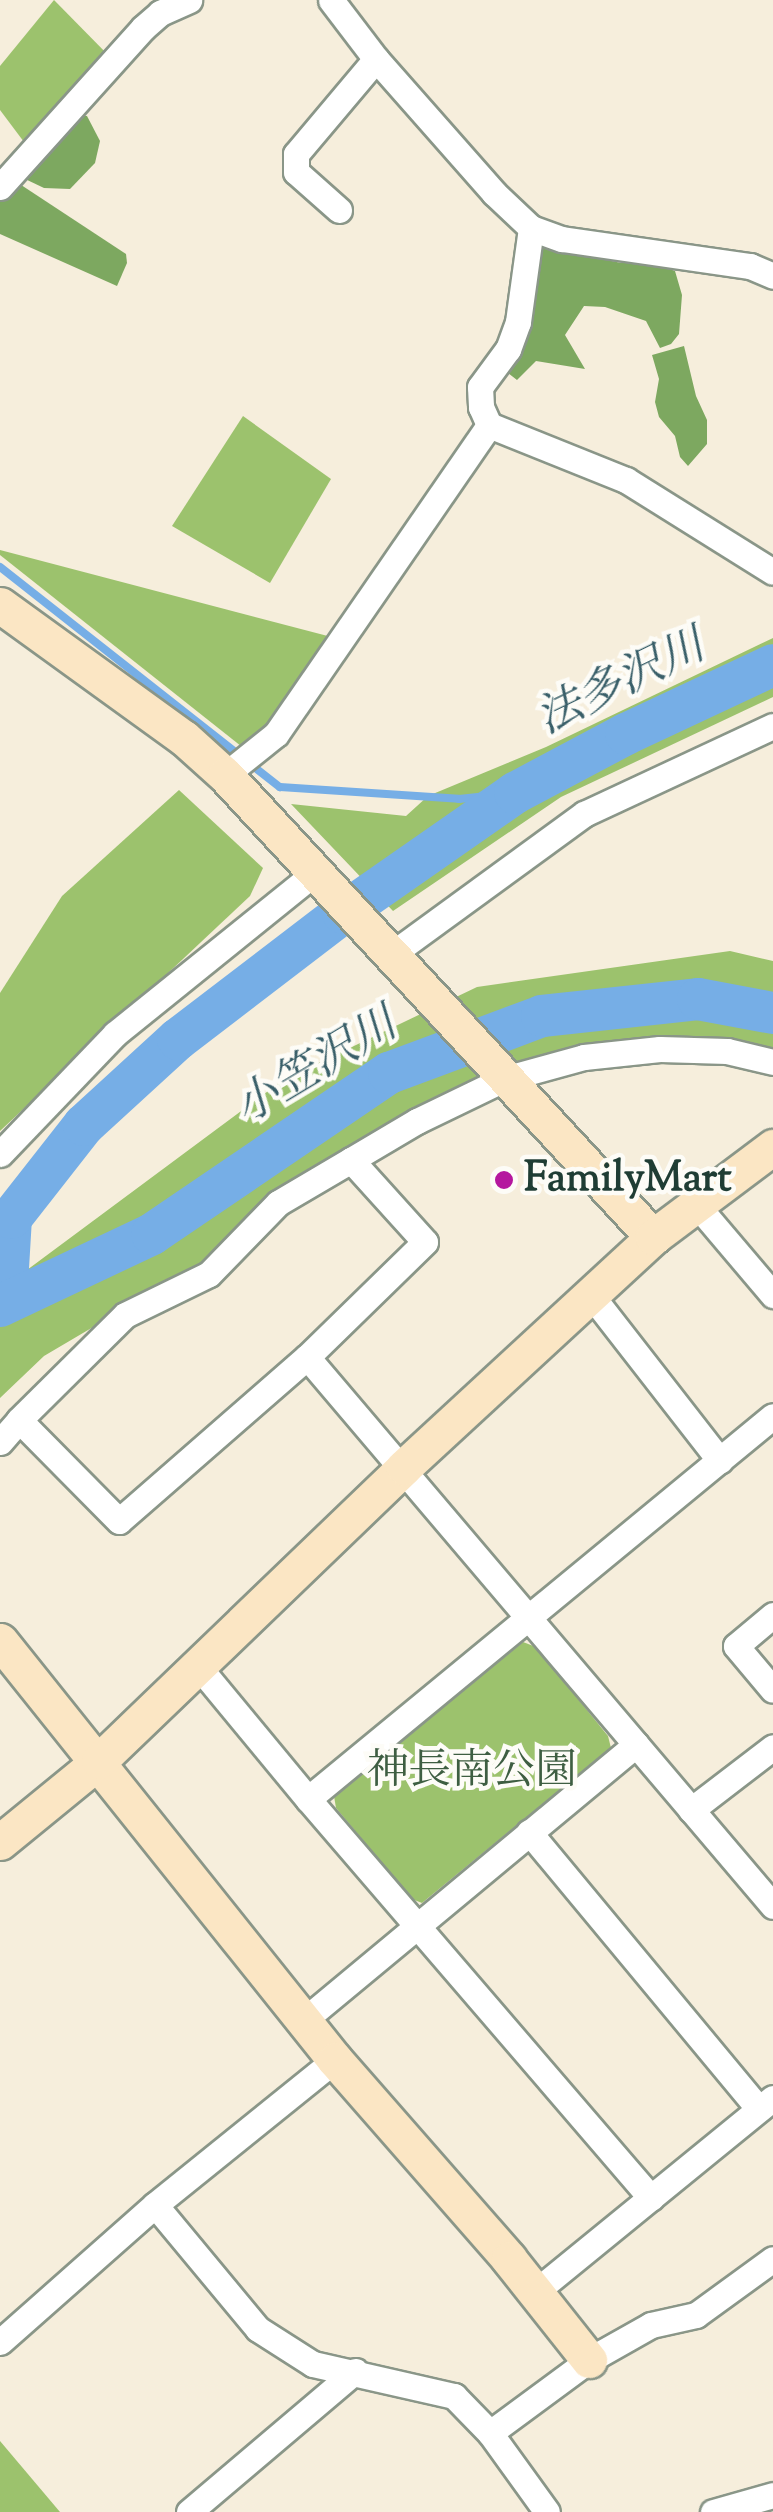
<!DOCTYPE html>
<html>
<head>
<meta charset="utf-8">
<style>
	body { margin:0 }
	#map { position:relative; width:773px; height:2512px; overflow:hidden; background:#f6eedc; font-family:"Sorts Mill Goudy","Noto Serif JP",serif }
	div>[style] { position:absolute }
	.green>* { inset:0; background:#9cc26d }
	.forest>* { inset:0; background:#7da860 }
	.stream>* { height:8px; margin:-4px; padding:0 4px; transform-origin:4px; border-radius:4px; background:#76aee6 }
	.river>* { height:42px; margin:-21px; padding:0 21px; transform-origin:21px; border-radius:21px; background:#76aee6 }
	.roads { filter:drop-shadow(2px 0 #8a9688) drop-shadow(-2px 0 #8a9688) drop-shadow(0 2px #8a9688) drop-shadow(0 -2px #8a9688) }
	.street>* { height:25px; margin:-12.5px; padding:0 12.5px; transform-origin:12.5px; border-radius:12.5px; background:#fff }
	.secondary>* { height:35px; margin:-17.5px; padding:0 17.5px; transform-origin:17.5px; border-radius:17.5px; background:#fbe6c4 }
	.dots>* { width:28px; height:28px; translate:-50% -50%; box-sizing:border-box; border:5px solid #fdfcf7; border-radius:50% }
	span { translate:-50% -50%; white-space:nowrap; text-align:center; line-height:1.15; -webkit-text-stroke:9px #fdfcf7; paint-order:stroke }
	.poi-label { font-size:42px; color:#1f3d34; font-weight:700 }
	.left { translate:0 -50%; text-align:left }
	.park-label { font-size:42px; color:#3e5e42 }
	.water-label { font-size:45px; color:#395f69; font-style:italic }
</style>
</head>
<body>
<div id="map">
	<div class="green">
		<i style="clip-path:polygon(54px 0,114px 61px,85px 93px,24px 142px,0 110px,0 66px)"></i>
		<i style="clip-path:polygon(243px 416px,331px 479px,270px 583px,172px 526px)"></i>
		<i style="clip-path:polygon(0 550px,343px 640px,251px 754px,0 555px)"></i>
		<i style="clip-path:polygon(773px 638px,773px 697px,561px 797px,393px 911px,291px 804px,406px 816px,428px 796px,546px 747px)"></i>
		<i style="clip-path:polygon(179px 790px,263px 868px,250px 896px,0 1131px,0 993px,62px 896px)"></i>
		<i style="clip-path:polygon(730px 951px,773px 961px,773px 1063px,618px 1053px,428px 1115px,283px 1200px,200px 1264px,44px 1356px,0 1398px,0 1290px,283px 1080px,477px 987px)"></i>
		<i style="clip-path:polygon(523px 1642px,536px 1647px,608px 1736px,611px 1748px,422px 1903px,412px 1899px,336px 1808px,334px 1796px)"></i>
		<i style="clip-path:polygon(0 2441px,60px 2512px,0 2512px)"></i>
	</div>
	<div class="forest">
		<i style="clip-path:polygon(66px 114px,87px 116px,100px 141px,95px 163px,70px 189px,44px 188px,2px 168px,27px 137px)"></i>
		<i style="clip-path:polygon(0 177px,9px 177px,126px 254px,127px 263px,117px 286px,0 234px)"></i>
		<i style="clip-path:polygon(540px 245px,621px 263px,641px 258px,675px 271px,682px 295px,679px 334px,671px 344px,660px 348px,646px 321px,605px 307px,584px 306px,565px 335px,585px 369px,536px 361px,517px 380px,503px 369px)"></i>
		<i style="clip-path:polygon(684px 346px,696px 396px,707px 420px,707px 444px,688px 466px,680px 457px,675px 436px,659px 417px,655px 402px,659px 379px,652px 355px)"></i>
	</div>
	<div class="stream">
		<i style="left:0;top:567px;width:356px;rotate:38.2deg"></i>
		<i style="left:280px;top:787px;width:179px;rotate:3.8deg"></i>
		<i style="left:459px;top:799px;width:56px;rotate:-6.1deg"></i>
	</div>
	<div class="river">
		<i style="left:0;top:1298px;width:31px;rotate:-75deg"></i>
		<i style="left:8px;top:1268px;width:50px;rotate:-86.6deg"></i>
		<i style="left:11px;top:1218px;width:118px;rotate:-51.9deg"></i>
		<i style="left:84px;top:1125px;width:127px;rotate:-42.5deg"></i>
		<i style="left:178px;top:1039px;width:208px;rotate:-37.4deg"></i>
		<i style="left:343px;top:913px;width:210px;rotate:-34.9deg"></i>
		<i style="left:515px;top:793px;width:126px;rotate:-28deg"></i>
		<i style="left:626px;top:734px;width:162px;rotate:-25.1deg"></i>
		<i style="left:0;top:1306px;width:168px;rotate:-25.3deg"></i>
		<i style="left:152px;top:1234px;width:287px;rotate:-34.2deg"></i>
		<i style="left:389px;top:1073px;width:163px;rotate:-20.4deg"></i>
		<i style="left:542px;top:1016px;width:157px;rotate:-6.2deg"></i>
		<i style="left:698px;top:999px;width:76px;rotate:10.6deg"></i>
	</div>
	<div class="roads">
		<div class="street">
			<i style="left:331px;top:0;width:74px;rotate:52.7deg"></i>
			<i style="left:376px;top:59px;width:179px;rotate:48.6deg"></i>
			<i style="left:494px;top:193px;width:51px;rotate:43.4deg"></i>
			<i style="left:531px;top:228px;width:33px;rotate:20deg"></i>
			<i style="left:562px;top:239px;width:190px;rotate:8.2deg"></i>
			<i style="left:750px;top:266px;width:25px;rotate:23deg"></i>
			<i style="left:0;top:187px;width:214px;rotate:-48deg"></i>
			<i style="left:143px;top:28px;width:23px;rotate:-41deg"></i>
			<i style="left:160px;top:13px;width:32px;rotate:-24deg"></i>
			<i style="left:339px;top:210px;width:57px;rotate:-138.5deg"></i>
			<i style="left:296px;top:172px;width:18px;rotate:-90deg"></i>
			<i style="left:296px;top:154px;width:124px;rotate:-49.9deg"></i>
			<i style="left:531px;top:228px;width:95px;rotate:97.9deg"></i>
			<i style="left:518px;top:322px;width:29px;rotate:110deg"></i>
			<i style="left:508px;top:349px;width:47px;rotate:126.4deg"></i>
			<i style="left:480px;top:387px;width:20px;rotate:87deg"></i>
			<i style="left:481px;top:407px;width:20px;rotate:66deg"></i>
			<i style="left:489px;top:425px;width:148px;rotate:21.9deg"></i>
			<i style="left:626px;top:480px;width:173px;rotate:32deg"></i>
			<i style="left:225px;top:775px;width:65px;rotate:-38.8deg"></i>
			<i style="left:276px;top:734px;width:375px;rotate:-55.4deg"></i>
			<i style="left:392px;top:954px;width:238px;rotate:-36.1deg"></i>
			<i style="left:584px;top:814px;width:208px;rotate:-25deg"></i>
			<i style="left:0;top:1154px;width:166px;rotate:-46.2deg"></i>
			<i style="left:115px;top:1034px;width:258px;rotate:-38.9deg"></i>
			<i style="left:351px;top:1160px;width:77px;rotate:-30.6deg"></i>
			<i style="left:417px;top:1121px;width:97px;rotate:-25.8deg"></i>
			<i style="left:504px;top:1079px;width:83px;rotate:-15.4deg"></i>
			<i style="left:584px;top:1057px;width:76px;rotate:-6deg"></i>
			<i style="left:660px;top:1049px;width:67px;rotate:1.7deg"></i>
			<i style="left:727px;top:1051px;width:47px;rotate:13.4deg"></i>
			<i style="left:695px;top:1203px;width:121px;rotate:49.7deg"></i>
			<i style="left:591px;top:1295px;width:210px;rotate:52.1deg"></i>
			<i style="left:307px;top:1357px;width:720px;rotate:49.67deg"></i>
			<i style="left:0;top:1442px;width:29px;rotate:-49deg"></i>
			<i style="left:19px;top:1420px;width:149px;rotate:-44.7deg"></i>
			<i style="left:125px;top:1315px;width:93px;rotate:-26deg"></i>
			<i style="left:209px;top:1274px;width:99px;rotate:-45.8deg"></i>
			<i style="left:278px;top:1203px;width:85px;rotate:-30.5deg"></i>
			<i style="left:351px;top:1160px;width:110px;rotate:47.9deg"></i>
			<i style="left:425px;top:1242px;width:165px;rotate:135.7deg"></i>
			<i style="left:307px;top:1357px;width:249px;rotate:138.9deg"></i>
			<i style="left:119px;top:1521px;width:142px;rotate:-134.7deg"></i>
			<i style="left:773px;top:1615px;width:48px;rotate:140deg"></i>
			<i style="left:736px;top:1646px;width:57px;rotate:49.9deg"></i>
			<i style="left:198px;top:1666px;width:173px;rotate:50.4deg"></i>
			<i style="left:691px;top:1810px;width:103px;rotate:-37.5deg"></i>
			<i style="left:529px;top:1832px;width:360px;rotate:50.3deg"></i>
			<i style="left:303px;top:2021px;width:433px;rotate:-39.7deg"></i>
			<i style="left:651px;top:2198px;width:526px;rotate:-130.68deg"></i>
			<i style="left:308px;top:1799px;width:602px;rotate:-39.48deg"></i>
			<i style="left:155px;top:2205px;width:161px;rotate:50.3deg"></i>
			<i style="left:258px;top:2329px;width:65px;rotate:32.5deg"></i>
			<i style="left:313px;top:2364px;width:145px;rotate:12.8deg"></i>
			<i style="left:454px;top:2396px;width:52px;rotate:45.8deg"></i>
			<i style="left:490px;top:2433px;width:97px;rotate:54.2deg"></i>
			<i style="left:535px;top:2292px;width:307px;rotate:-39.2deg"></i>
			<i style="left:0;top:2342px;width:207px;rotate:-41.5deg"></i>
			<i style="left:155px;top:2205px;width:231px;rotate:-38.9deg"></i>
			<i style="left:490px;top:2433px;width:123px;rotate:-36.4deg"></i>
			<i style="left:589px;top:2360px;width:71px;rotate:-29.4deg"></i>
			<i style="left:651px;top:2325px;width:46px;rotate:-12.5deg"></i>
			<i style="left:696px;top:2315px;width:95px;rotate:-36deg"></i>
			<i style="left:189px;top:2512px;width:218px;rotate:-40.3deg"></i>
			<i style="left:713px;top:2512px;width:62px;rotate:-15.8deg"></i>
		</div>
		<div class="secondary">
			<i style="left:0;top:605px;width:227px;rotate:35.9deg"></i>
			<i style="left:184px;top:738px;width:55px;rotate:42.1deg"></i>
			<i style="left:225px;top:775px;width:630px;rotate:47.19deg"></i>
			<i style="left:0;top:1641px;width:536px;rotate:51.36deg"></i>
			<i style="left:335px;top:2060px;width:264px;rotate:48.8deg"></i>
			<i style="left:509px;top:2259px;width:129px;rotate:51.6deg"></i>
			<i style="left:0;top:1842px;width:128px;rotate:-39.3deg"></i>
			<i style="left:99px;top:1761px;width:424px;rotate:-43.9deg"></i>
			<i style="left:404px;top:1467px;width:339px;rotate:-42.7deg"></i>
			<i style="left:653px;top:1237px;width:150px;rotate:-36.9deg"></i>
		</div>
	</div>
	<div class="dots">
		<i style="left:504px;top:1180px;background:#b5179e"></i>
	</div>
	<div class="poi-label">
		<span class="left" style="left:524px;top:1180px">FamilyMart</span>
	</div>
	<div class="park-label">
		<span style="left:472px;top:1773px">神長南公園</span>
	</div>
	<div class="water-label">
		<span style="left:622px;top:685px;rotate:-26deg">法多沢川</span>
		<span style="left:317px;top:1069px;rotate:-31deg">小笠沢川</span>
	</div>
</div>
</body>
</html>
